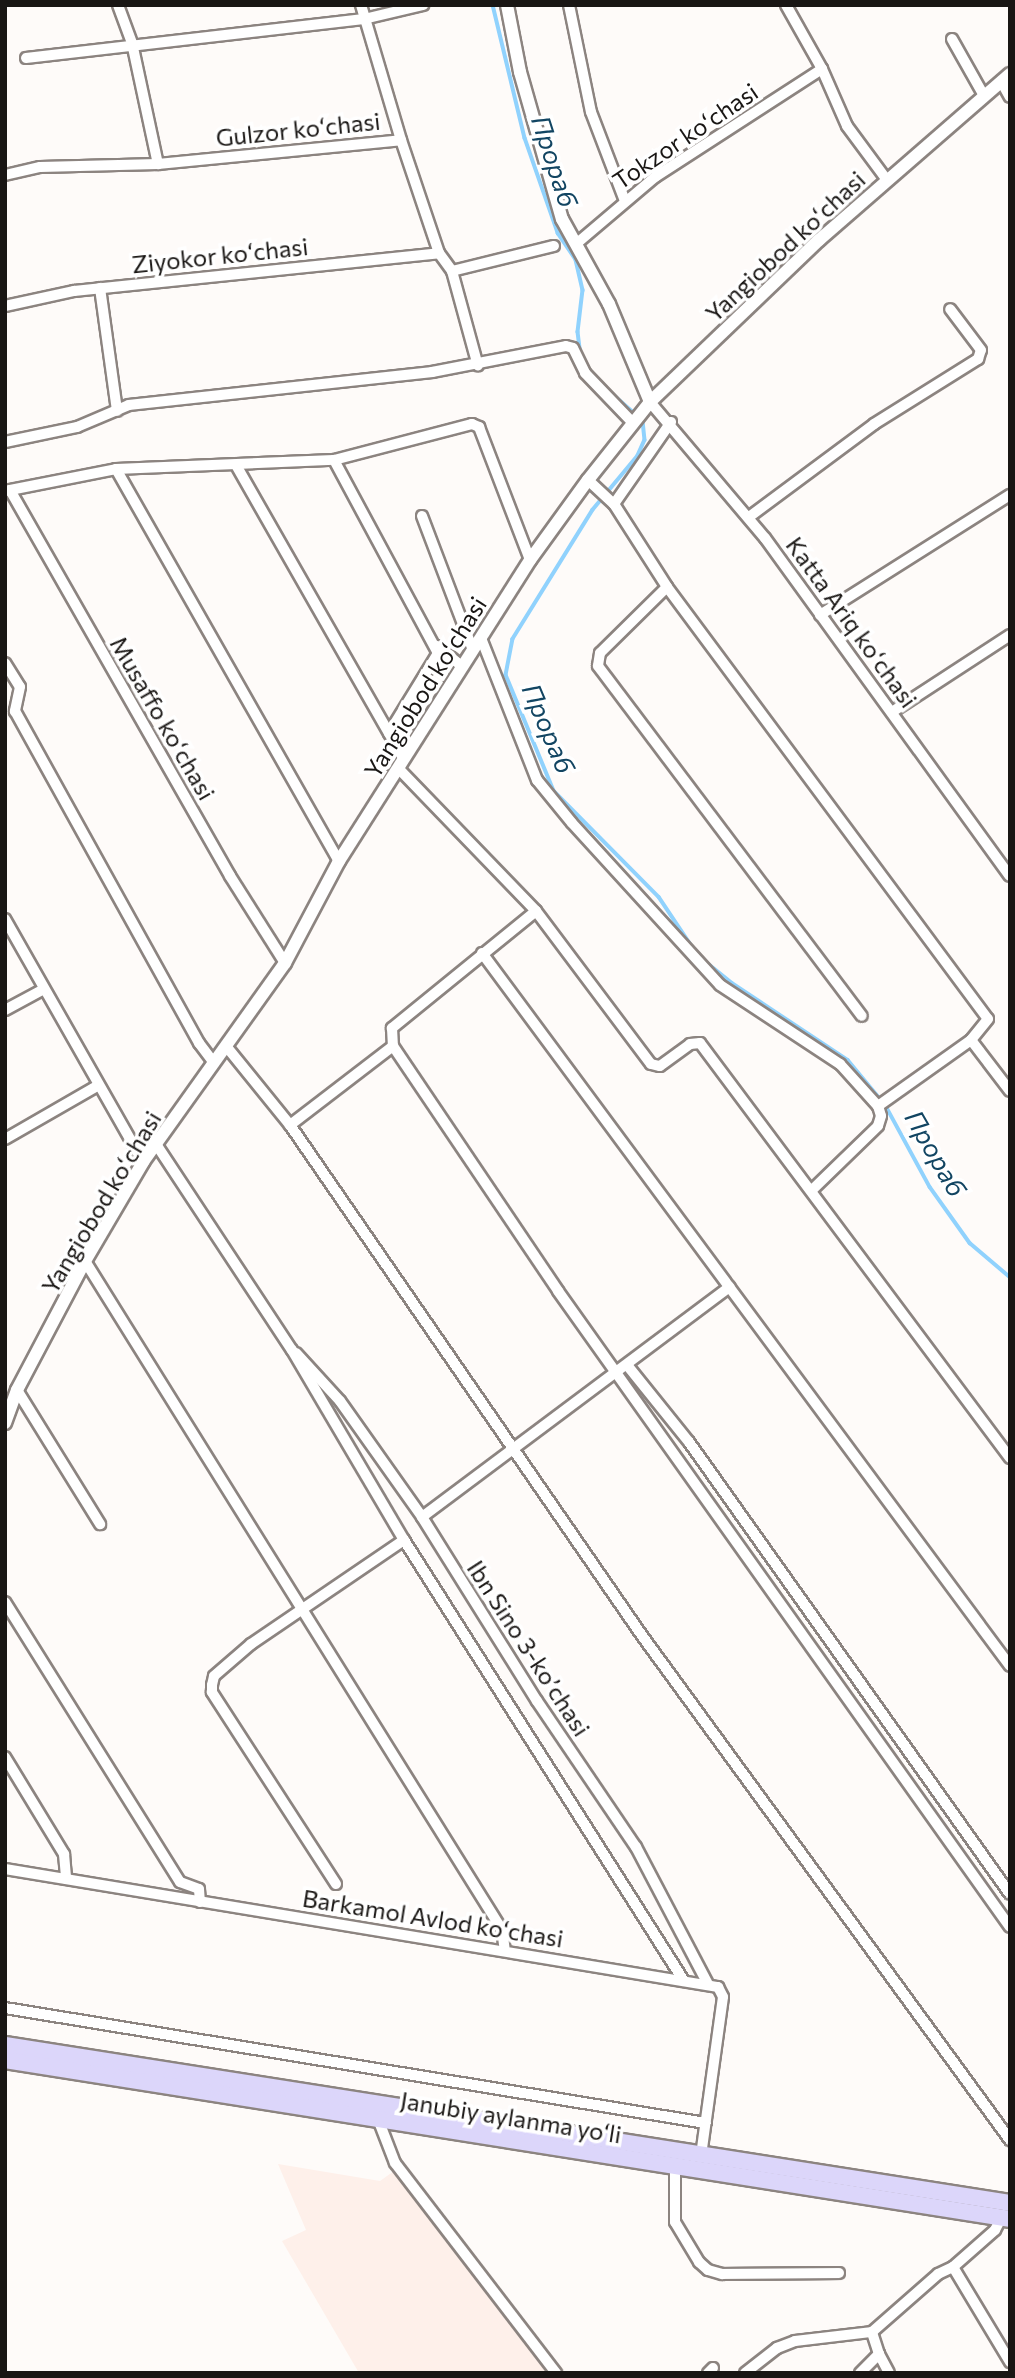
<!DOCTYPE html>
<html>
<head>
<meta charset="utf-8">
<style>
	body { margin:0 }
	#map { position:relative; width:1015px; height:2378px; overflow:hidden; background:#fefbf9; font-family:Commissioner,sans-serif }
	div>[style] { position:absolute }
	.built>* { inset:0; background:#fef0ea }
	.stream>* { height:3.5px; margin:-1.75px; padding:0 1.75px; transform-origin:1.75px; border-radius:1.75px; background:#90d2fd }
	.roads { filter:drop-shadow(2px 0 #8c8480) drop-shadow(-2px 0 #8c8480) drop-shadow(0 2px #8c8480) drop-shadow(0 -2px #8c8480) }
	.minor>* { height:10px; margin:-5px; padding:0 5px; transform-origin:5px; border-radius:5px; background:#fff }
	.tertiary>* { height:12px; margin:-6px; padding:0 6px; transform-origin:6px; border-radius:6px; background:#fff }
	.trunk>* { height:16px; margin:-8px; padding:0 8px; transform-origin:8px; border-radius:8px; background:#dcd6fa }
	span { translate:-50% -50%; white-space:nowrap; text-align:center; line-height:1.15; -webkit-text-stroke:7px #fff; paint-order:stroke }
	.street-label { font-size:24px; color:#191614 }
	.water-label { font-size:26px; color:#124562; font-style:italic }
	.frame { position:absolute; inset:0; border:7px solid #191614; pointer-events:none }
</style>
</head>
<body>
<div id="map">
	<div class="built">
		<i style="clip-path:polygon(278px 2164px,380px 2181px,394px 2171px,549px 2373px,359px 2373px,282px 2241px,306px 2230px)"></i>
	</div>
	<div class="stream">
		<i style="left:493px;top:5px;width:137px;rotate:76.5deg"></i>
		<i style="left:525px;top:138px;width:101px;rotate:70.8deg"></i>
		<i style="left:558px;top:233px;width:32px;rotate:56deg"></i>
		<i style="left:576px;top:260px;width:31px;rotate:77deg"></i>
		<i style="left:583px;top:290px;width:42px;rotate:96.8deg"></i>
		<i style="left:578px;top:332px;width:25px;rotate:83deg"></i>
		<i style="left:581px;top:357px;width:22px;rotate:56deg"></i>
		<i style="left:598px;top:381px;width:60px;rotate:41.6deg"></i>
		<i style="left:643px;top:421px;width:19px;rotate:84deg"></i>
		<i style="left:645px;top:440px;width:17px;rotate:114deg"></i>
		<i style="left:638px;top:456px;width:70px;rotate:129.8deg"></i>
		<i style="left:593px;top:510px;width:152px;rotate:121.8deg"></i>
		<i style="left:513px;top:639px;width:37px;rotate:101deg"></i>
		<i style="left:506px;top:675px;width:126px;rotate:67.5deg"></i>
		<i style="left:554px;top:791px;width:149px;rotate:45.3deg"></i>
		<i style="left:659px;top:897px;width:65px;rotate:56.3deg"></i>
		<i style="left:700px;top:957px;width:41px;rotate:39.1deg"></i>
		<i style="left:732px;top:983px;width:139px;rotate:33.6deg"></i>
		<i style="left:848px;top:1060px;width:60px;rotate:50.4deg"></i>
		<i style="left:886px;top:1106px;width:92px;rotate:61.5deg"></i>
		<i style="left:930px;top:1187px;width:69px;rotate:54.5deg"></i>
		<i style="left:970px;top:1243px;width:52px;rotate:40.4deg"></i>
	</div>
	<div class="roads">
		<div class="minor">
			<i style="left:118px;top:5px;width:40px;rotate:69.8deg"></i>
			<i style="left:132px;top:43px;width:124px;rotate:77.9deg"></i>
			<i style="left:569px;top:5px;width:109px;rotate:78.4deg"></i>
			<i style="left:591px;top:112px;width:95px;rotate:69.1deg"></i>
			<i style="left:786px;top:5px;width:73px;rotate:60.6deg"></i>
			<i style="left:822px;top:69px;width:62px;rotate:66.3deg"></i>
			<i style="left:847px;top:126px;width:67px;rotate:53.5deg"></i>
			<i style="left:952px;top:39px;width:63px;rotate:60.6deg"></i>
			<i style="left:26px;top:58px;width:340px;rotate:-6.6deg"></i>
			<i style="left:364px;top:19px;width:61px;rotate:-13.3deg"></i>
			<i style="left:1001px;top:81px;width:18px;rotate:61deg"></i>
			<i style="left:401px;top:140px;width:119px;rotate:71.4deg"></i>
			<i style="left:439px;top:253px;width:22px;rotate:54deg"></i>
			<i style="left:452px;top:271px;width:105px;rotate:-13.8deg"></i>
			<i style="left:5px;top:175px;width:36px;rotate:-13deg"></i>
			<i style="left:40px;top:167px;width:118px;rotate:-1.5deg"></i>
			<i style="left:158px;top:164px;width:244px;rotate:-5.6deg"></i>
			<i style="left:401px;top:140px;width:141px;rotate:-106.5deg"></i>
			<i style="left:576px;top:244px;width:104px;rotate:-40.3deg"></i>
			<i style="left:655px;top:177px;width:199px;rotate:-32.9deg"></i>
			<i style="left:452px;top:271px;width:98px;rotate:74.7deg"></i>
			<i style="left:100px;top:288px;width:124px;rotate:82.1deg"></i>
			<i style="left:5px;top:306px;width:71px;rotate:-12.3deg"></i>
			<i style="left:74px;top:291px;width:367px;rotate:-5.9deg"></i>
			<i style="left:650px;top:402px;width:178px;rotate:49.8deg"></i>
			<i style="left:765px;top:538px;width:417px;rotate:54.1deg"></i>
			<i style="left:5px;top:442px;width:74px;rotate:-11.8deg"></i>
			<i style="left:77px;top:427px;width:56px;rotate:-22.9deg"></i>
			<i style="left:129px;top:405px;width:305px;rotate:-6.2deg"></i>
			<i style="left:432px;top:372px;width:136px;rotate:-11deg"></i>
			<i style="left:566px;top:346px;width:7px;rotate:16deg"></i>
			<i style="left:573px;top:348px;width:28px;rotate:64deg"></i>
			<i style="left:585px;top:373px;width:68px;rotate:46.2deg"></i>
			<i style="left:334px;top:460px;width:219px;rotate:61.7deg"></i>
			<i style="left:438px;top:653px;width:94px;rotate:121.5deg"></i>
			<i style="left:236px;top:465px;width:339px;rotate:60.3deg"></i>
			<i style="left:116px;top:469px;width:451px;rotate:60.4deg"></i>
			<i style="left:588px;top:480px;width:35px;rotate:43deg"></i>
			<i style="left:614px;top:504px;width:98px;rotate:57.4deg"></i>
			<i style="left:667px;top:587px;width:538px;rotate:53.39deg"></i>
			<i style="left:988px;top:1019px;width:27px;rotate:129deg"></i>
			<i style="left:971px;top:1040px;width:114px;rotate:144.6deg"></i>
			<i style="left:10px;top:490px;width:444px;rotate:60.3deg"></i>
			<i style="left:230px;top:876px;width:103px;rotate:57.7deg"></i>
			<i style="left:5px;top:491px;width:113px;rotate:-11.2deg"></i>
			<i style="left:116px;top:469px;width:218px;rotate:-2.4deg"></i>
			<i style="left:334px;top:460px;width:143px;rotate:-14.6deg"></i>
			<i style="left:472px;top:424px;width:8px;rotate:23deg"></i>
			<i style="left:479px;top:427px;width:142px;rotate:69deg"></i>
			<i style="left:614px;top:504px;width:100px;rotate:-55.2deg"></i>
			<i style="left:422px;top:516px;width:143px;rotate:69.2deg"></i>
			<i style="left:749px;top:517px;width:156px;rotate:-36.6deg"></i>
			<i style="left:874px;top:424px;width:123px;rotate:-32deg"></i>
			<i style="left:978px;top:359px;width:9px;rotate:-72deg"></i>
			<i style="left:981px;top:350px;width:51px;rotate:-127.1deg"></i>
			<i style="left:667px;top:587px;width:94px;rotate:135.4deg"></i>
			<i style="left:600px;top:653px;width:13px;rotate:99deg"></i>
			<i style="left:598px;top:666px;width:438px;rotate:53deg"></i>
			<i style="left:820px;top:615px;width:225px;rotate:-32.3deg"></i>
			<i style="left:481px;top:638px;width:153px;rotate:68.5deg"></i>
			<i style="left:537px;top:780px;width:55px;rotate:50.9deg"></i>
			<i style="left:572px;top:823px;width:219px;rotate:47.6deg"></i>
			<i style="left:720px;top:985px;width:144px;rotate:33.4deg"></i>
			<i style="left:840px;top:1064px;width:57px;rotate:47.9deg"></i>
			<i style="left:878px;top:1106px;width:10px;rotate:73deg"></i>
			<i style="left:881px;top:1116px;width:10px;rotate:107deg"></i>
			<i style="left:878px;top:1126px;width:91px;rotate:135.9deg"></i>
			<i style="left:437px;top:646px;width:33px;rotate:39deg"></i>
			<i style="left:5px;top:663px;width:28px;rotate:58deg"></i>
			<i style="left:20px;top:687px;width:25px;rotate:102deg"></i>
			<i style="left:15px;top:711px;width:380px;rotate:61deg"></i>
			<i style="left:199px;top:1043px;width:25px;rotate:53deg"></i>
			<i style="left:892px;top:712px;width:141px;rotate:-33.1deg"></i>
			<i style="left:399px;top:769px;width:197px;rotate:46deg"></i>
			<i style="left:536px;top:911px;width:191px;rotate:53.1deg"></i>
			<i style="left:651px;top:1064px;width:9px;rotate:13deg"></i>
			<i style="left:660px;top:1066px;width:37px;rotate:-36deg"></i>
			<i style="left:690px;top:1044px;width:10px;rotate:-6deg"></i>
			<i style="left:700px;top:1043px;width:518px;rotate:53.24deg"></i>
			<i style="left:536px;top:911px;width:186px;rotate:140.9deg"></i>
			<i style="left:392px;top:1028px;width:18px;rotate:87deg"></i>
			<i style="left:393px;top:1046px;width:130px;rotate:142.5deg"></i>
			<i style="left:290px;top:1125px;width:622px;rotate:55.42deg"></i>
			<i style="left:643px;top:1637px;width:623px;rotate:53.88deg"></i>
			<i style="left:5px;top:919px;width:279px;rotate:60.4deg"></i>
			<i style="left:482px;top:953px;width:887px;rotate:53.48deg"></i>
			<i style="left:5px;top:1010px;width:44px;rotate:-28.3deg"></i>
			<i style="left:971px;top:1040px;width:64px;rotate:52.6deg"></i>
			<i style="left:226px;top:1046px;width:102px;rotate:51deg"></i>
			<i style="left:393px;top:1046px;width:295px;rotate:56deg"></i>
			<i style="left:558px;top:1291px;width:780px;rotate:54.6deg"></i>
			<i style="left:5px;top:1139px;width:108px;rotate:-29.9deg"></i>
			<i style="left:156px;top:1144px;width:247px;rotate:56.6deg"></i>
			<i style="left:292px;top:1350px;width:221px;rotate:59.5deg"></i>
			<i style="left:404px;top:1540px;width:522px;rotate:57.59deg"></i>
			<i style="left:85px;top:1261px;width:788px;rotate:58.06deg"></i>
			<i style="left:502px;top:1930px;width:21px;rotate:82deg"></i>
			<i style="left:296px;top:1353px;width:65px;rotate:47.5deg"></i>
			<i style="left:340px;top:1401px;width:142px;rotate:54.7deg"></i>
			<i style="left:422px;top:1517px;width:217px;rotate:58deg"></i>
			<i style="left:537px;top:1701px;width:176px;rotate:55.9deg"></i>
			<i style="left:636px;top:1847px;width:155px;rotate:62.3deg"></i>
			<i style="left:627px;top:1365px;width:99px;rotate:51.2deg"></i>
			<i style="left:689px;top:1442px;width:554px;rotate:54.62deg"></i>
			<i style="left:17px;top:1390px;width:158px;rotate:58.2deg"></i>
			<i style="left:422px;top:1517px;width:384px;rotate:-36.8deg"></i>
			<i style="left:5px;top:1602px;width:330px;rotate:58deg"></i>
			<i style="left:180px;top:1882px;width:20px;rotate:20deg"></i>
			<i style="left:199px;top:1889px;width:13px;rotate:86deg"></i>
			<i style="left:5px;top:1757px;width:114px;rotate:58.7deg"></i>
			<i style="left:64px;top:1854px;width:25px;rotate:85deg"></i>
			<i style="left:5px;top:1869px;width:723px;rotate:9.4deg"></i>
			<i style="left:718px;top:1987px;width:11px;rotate:63deg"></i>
			<i style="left:723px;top:1997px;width:160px;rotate:97.9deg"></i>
			<i style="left:336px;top:1884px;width:229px;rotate:-122.9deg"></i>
			<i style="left:212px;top:1692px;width:7px;rotate:-90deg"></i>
			<i style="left:212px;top:1685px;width:9px;rotate:-77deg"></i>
			<i style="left:214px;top:1676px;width:49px;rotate:-40.9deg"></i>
			<i style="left:251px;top:1644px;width:185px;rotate:-34.2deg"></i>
			<i style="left:5px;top:2008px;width:710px;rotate:9.32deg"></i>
			<i style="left:378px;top:2119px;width:47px;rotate:68.9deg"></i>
			<i style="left:395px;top:2163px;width:265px;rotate:52.5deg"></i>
			<i style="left:675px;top:2166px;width:56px;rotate:90deg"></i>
			<i style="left:675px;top:2222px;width:47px;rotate:59deg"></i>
			<i style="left:699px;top:2262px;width:12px;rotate:42deg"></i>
			<i style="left:708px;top:2270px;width:15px;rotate:16deg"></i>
			<i style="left:722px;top:2274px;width:117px;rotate:-0.5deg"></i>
			<i style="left:953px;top:2267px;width:111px;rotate:59deg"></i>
			<i style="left:879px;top:2354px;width:21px;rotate:62deg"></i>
			<i style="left:708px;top:2373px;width:7px;rotate:-45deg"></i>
			<i style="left:745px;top:2373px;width:41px;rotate:-38deg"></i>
			<i style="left:777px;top:2348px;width:19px;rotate:-21deg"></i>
			<i style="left:795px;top:2341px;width:78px;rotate:-6.7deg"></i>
			<i style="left:872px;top:2332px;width:88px;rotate:-41.3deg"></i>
			<i style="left:938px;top:2274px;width:17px;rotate:-25deg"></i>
			<i style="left:953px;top:2267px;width:56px;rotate:-41.4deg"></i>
			<i style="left:995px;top:2230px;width:13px;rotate:-63deg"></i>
			<i style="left:860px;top:2373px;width:27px;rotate:-45deg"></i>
			<i style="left:879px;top:2354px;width:23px;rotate:-108deg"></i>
		</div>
		<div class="tertiary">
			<i style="left:507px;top:5px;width:68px;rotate:79deg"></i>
			<i style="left:520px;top:72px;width:153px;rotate:74.1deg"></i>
			<i style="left:562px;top:219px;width:97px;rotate:61.1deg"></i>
			<i style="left:609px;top:304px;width:106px;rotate:67.3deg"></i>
			<i style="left:5px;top:1423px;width:35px;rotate:-70deg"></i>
			<i style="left:17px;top:1390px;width:146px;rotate:-62.2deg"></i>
			<i style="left:85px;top:1261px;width:115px;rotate:-59.6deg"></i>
			<i style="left:143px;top:1162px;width:244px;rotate:-54.5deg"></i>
			<i style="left:285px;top:963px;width:115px;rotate:-62.1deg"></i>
			<i style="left:339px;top:861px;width:356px;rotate:-57.6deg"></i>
			<i style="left:530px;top:560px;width:99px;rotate:-54.1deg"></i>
			<i style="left:588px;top:480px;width:100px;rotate:-51.5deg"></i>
			<i style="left:650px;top:402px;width:234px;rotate:-43.8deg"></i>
			<i style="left:819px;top:240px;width:253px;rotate:-41deg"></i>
		</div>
		<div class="trunk">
			<i style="left:5px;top:2045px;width:1017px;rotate:8.93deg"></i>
			<i style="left:5px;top:2060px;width:1017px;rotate:8.99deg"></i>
		</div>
	</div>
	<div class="street-label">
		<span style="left:298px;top:129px;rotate:-6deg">Gulzor koʻchasi</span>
		<span style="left:685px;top:136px;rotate:-34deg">Tokzor koʻchasi</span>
		<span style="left:785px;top:246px;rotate:-43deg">Yangiobod koʻchasi</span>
		<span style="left:220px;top:255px;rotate:-6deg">Ziyokor koʻchasi</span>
		<span style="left:852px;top:622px;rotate:54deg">Katta Ariq koʻchasi</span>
		<span style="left:425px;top:687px;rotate:-58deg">Yangiobod koʻchasi</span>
		<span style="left:163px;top:718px;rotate:60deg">Musaffo koʻchasi</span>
		<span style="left:101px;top:1202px;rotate:-59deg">Yangiobod koʻchasi</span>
		<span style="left:529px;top:1648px;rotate:57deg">Ibn Sino 3-koʼchasi</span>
		<span style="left:433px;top:1918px;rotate:9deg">Barkamol Avlod koʻchasi</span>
		<span style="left:511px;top:2117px;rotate:9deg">Janubiy aylanma yoʻli</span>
	</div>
	<div class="water-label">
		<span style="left:555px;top:161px;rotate:72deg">Прораб</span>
		<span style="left:549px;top:728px;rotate:67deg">Прораб</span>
		<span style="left:936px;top:1153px;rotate:60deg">Прораб</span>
	</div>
	<div class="frame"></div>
</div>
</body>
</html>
